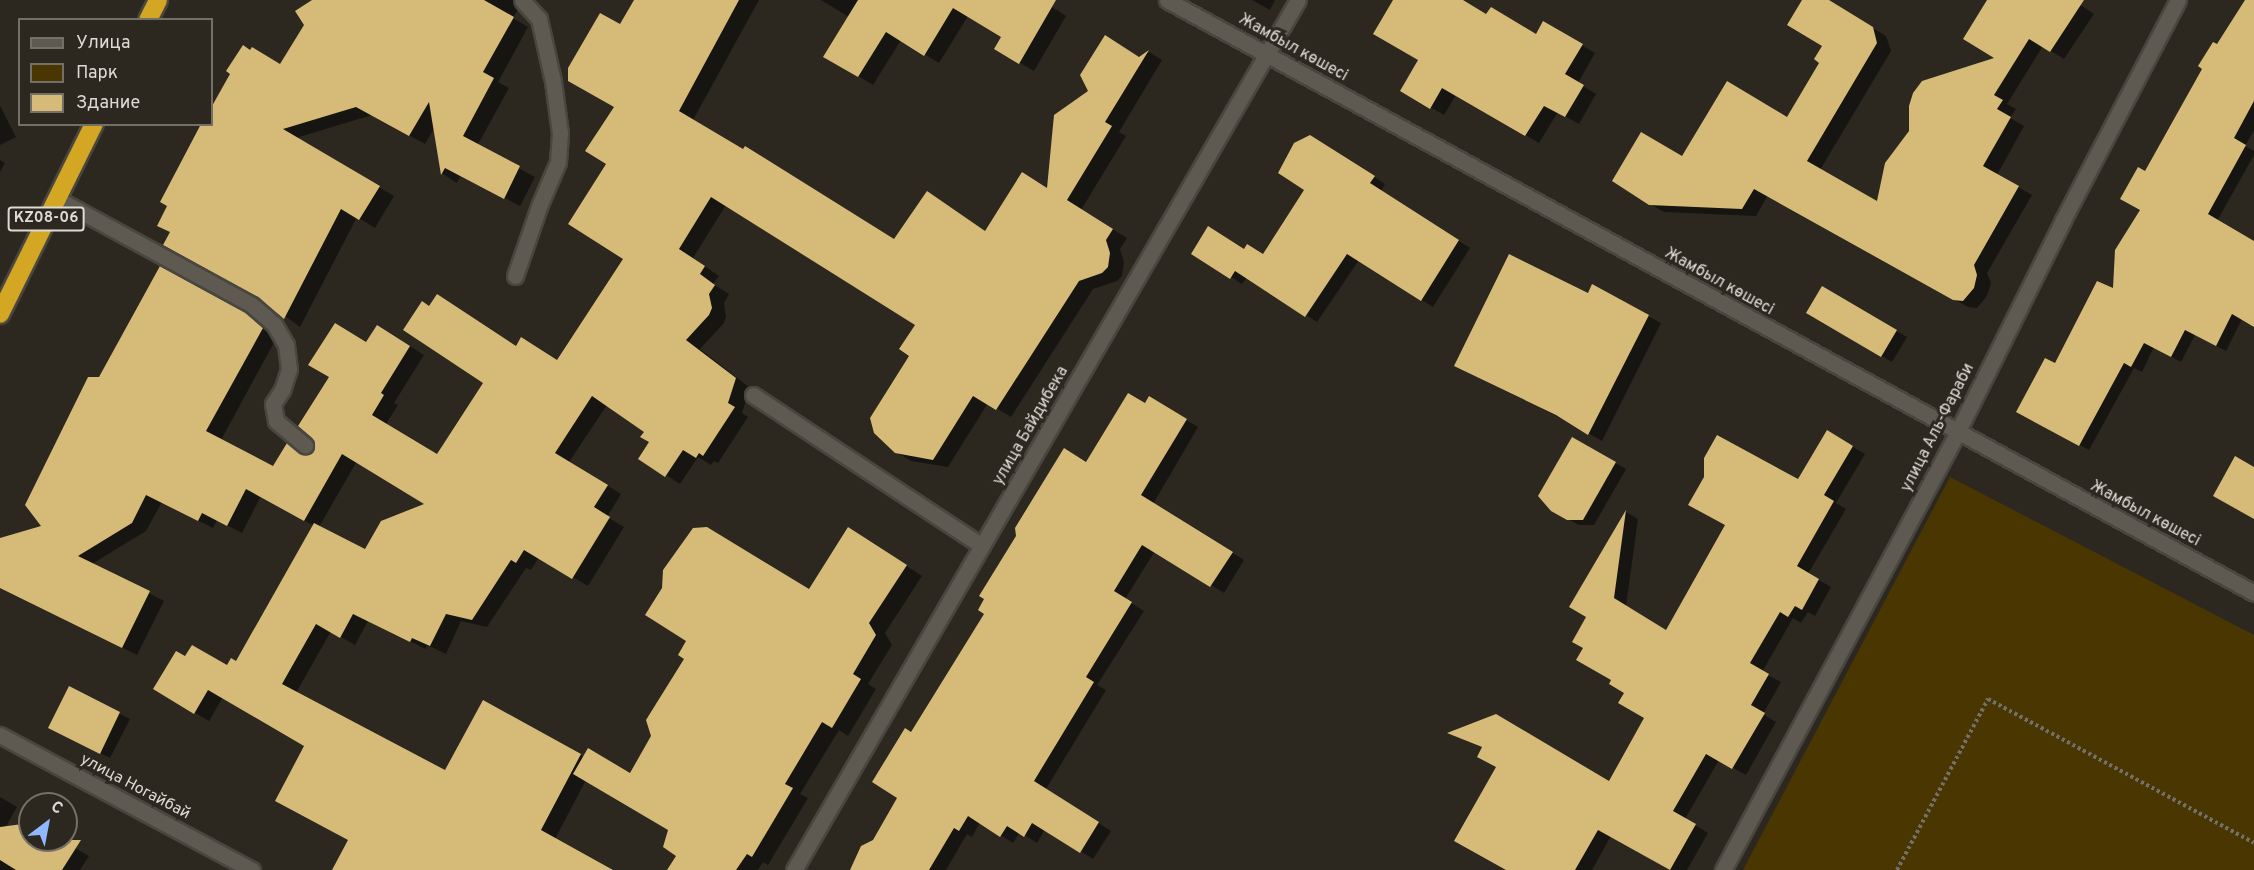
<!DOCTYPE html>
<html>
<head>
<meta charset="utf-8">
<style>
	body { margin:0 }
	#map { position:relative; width:2254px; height:870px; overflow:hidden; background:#2c2820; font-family:Overpass,sans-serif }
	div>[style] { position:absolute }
	.green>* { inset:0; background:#493601 }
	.shadow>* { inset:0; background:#0007 }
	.building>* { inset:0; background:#d6ba78 }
	.path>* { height:4px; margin-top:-2px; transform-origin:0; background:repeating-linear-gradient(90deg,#737069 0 3px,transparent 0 6px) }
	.roads { filter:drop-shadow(2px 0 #48463f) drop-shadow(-2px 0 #48463f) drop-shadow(0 2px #48463f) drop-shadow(0 -2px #48463f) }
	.minor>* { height:15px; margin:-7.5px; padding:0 7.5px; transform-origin:7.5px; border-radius:7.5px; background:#5e5a51 }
	.highway>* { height:18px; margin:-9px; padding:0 9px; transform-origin:9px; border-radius:9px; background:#d3a624 }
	span { translate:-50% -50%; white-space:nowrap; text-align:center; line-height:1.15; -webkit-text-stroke:6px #2c2820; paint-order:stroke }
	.shield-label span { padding:2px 4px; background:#2c2820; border:2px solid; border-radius:4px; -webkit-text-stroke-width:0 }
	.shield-label { font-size:15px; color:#dddbd5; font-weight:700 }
	.street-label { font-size:16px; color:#dddbd5 }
	.legend { position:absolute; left:18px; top:18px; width:195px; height:108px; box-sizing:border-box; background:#2c2820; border:2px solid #737068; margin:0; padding:8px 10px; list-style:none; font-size:18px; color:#dddbd5 }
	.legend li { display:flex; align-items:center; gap:12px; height:30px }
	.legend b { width:30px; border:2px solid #737068 }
	.north { position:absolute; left:18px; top:792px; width:60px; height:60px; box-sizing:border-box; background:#2c2820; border:2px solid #737068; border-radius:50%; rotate:32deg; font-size:16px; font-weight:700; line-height:24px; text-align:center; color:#dddbd5 }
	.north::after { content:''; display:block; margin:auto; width:21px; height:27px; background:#90b8fd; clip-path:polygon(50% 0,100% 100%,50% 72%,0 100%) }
</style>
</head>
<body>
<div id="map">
	<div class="green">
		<i style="clip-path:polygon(1950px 477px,2254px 635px,2254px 870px,1743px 870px)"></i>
	</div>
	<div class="shadow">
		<i style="clip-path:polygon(315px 0,523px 0,513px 18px,528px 27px,498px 82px,509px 88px,477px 146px,535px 177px,520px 206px,461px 175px,457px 183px,443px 174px,435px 127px,425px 144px,372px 115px,296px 138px,394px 196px,375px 228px,357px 217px,300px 327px,171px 233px,212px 124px,212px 111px,232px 73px,281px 66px,306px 25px)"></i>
		<i style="clip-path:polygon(evenodd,635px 0,759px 0,693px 120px,895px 241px,942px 202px,986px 232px,1049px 189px,1140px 58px,1149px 52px,1162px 60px,1119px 132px,1126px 136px,1081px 210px,1127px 238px,1120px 249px,1124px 262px,1122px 276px,1117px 281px,1093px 289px,1011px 417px,988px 403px,948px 467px,911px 461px,896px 452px,917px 325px,726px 205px,693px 258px,719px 276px,713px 284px,729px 294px,724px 303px,726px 317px,724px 323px,700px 349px,750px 388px,742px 413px,748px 417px,718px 463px,714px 461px,711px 465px,698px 457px,680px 484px,666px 475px,646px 431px,607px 405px,569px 462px,621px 494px,607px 517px,624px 527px,588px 586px,539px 557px,531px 570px,526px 568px,487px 627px,461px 621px,446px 654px,427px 645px,426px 649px,368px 621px,355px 645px,331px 631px,296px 693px,445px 772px,483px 702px,587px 759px,631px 775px,809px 591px,864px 539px,922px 576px,885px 633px,892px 645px,868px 684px,876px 689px,848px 736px,839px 730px,800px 794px,808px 798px,768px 865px,763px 862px,758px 870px,674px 870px,678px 856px,670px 829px,586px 780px,555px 839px,548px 870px,340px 870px,350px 840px,306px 745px,223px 697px,209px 721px,155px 689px,186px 658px,228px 667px,236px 663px,314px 526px,261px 496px,242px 533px,217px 520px,213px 528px,162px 502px,146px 531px,92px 564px,164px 601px,137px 655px,0 587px,0 543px,43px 526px,100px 378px,246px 314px,277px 337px,221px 440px,274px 468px,288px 445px,306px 456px,316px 448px,367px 344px,392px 335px,424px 355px,394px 403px,398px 405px,386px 424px,437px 456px,517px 347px,558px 361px,625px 258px,608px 164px,616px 106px,620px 26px,635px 0,357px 461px,427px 504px,365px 551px,319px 527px,357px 461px)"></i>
		<i style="clip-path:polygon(821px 0,1041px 0,1066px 16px,1034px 71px,996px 49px,1003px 36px,968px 16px,939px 63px,901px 40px,873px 85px,825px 56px,849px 17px)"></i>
		<i style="clip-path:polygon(1252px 0,1275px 0,1270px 10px)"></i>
		<i style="clip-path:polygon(1394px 0,1462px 0,1487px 16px,1536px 36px,1544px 23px,1595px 53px,1578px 83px,1596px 94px,1579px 124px,1558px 112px,1539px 143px,1456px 95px,1444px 115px,1402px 91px,1420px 60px)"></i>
		<i style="clip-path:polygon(1804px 0,1826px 0,1886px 36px,1891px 51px,1820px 170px,1878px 203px,1998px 59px,1989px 0,2073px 0,2094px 14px,2064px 59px,2043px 46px,2007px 104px,2016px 109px,2010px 118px,2024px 126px,1997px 175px,2032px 195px,1987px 273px,1991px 283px,1987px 296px,1977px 308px,1968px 307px,1768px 195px,1756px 216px,1664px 212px,1650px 204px,1683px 158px,1788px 119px,1821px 62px,1824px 45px)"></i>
		<i style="clip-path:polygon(2247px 0,2254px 0,2254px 130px,2245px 146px,2254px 151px,2254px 155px,2217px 221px,2254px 243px,2254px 325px,2242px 319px,2226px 351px,2195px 335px,2181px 362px,2154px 347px,2142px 372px,2134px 368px,2089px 450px,2018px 411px,2114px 291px,2142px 210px,2145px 173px)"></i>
		<i style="clip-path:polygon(0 106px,16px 137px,0 145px)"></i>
		<i style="clip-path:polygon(1322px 143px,1385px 184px,1381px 191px,1470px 248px,1433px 307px,1359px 260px,1317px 322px,1247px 277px,1242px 284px,1231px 277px,1245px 250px,1264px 256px,1306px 189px)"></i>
		<i style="clip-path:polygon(0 160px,5px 163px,0 172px)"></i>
		<i style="clip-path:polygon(1823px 288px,1907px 337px,1892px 362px,1808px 313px)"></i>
		<i style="clip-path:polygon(1588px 295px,1648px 316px,1661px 323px,1602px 441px,1567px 421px,1469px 373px)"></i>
		<i style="clip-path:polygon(1150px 398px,1198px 427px,1153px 504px,1244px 560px,1224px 593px,1155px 551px,1125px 599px,1144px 611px,1097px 685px,1106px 690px,1046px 789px,1111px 831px,1093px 859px,1045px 829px,1037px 843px,1020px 832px,1013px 843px,980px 822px,972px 837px,967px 834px,946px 870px,852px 870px,874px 841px,899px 798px,911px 734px,1087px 463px)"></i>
		<i style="clip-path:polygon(1828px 432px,1865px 454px,1836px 503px,1846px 509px,1808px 574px,1831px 587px,1815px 616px,1808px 612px,1801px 623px,1793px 618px,1762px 672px,1781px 682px,1763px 714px,1776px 722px,1746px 775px,1719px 760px,1685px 819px,1708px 833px,1687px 870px,1671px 870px,1611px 836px,1592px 870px,1509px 870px,1498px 767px,1483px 748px,1451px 734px,1609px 783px,1647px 718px,1585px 648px,1588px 616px,1571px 606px,1626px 512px,1638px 519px,1626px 606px,1667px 632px,1799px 481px)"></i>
		<i style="clip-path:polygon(1573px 439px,1626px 469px,1594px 525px,1579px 525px,1552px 510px)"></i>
		<i style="clip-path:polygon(69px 688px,130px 719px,110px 758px,60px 733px)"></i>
		<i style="clip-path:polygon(0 797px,17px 807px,5px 828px,30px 825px,30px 840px,61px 840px,89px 856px,80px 870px,0 870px)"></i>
	</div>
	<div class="building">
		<i style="clip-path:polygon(312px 0,484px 0,514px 17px,483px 72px,494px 78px,463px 136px,520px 166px,504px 199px,445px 168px,441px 175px,429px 102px,409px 136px,356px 107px,283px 129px,380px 186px,359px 220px,341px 209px,284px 319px,257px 297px,163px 245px,170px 232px,157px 226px,167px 206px,160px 202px,201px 124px,212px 124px,212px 106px,230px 74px,226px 71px,243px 45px,250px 50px,252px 47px,280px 64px,304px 25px,295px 11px)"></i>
		<i style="clip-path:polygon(634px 0,739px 0,679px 111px,743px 149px,745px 146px,894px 239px,927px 191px,985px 231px,1022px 172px,1047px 188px,1054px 115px,1088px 91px,1080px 75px,1105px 35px,1139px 57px,1149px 50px,1105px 122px,1112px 126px,1067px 200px,1113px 229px,1106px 240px,1110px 253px,1108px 267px,1102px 273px,1079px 281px,996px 410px,973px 396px,933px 460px,895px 453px,874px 433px,870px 418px,909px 356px,899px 349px,915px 325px,711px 197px,679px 249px,705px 266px,700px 274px,715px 285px,709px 294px,712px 308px,709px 315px,686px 340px,736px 378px,728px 403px,735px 407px,703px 456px,699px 453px,696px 458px,683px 450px,665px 477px,638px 459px,649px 442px,640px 437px,644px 432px,592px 396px,555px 453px,608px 485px,594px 507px,610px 517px,572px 579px,524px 550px,516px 563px,511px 560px,472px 620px,446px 614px,430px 646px,412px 638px,410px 642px,353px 614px,340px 638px,316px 624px,282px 684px,445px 770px,483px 700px,581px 754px,541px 830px,613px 870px,332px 870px,348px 840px,275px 801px,304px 746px,208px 690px,194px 714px,153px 689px,176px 651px,185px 656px,192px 645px,227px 665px,231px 658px,236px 661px,314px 523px,365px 549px,381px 521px,424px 504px,342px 454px,304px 521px,246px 489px,227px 526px,202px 513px,198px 521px,146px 495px,132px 523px,78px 556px,150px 591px,122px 648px,0 588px,0 538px,41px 526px,25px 505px,88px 377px,99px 377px,160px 266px,246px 313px,263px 328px,206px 431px,273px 466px,287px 443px,304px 455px,309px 454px,314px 447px,312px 438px,298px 426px,329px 377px,308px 365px,335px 323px,366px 342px,377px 325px,410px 346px,381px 393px,384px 395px,372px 415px,437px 454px,483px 383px,403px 330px,422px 301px,429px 306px,437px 294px,516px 346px,521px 337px,557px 360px,623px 259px,568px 224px,606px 164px,585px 151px,614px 107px,568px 81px,568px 68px,600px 13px,620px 24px)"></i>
		<i style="clip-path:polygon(858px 0,1056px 0,1019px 64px,994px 49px,1001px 37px,953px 8px,924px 56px,886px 32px,858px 77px,823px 57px)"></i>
		<i style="clip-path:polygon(1393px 0,1463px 0,1486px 14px,1491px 7px,1536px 34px,1543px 21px,1583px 44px,1565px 74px,1584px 85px,1565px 117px,1544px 106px,1525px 136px,1442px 88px,1430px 109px,1400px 91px,1418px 60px,1373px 34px)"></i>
		<i style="clip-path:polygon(1802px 0,1829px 0,1873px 27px,1877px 43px,1807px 161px,1877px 201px,1885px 163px,1909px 131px,1909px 106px,1913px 93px,1922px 81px,1994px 58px,1963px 39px,1987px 0,2084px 0,2050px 52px,2029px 39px,1994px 95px,2003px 100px,1997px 109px,2011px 117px,1983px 166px,2019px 186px,1974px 265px,1977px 275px,1974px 288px,1963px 301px,1953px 300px,1754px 189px,1742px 209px,1649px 205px,1612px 181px,1641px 132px,1682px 156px,1727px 81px,1787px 117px,1819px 63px,1814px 59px,1822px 46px,1787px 25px)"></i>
		<i style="clip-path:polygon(2245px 0,2254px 0,2254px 101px,2234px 138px,2246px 145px,2208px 214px,2254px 241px,2254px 327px,2232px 314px,2216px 346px,2185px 330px,2171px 357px,2144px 343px,2131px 367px,2124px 363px,2079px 446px,2016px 412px,2045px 358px,2055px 363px,2097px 281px,2113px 288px,2115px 250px,2140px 210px,2120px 199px,2138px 167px,2145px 171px,2202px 69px,2198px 66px,2213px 42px,2217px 44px)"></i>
		<i style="clip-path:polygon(1310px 135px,1375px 176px,1370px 183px,1459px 240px,1421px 301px,1347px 254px,1305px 317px,1235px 271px,1230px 279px,1191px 254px,1208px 226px,1244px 249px,1247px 244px,1263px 254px,1304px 190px,1278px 173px,1294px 143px)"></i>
		<i style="clip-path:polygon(1509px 254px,1588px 293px,1592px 284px,1649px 315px,1588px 435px,1556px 415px,1454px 366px)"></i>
		<i style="clip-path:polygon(1822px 286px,1897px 330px,1881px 357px,1806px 313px)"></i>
		<i style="clip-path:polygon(1128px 393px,1145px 403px,1149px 396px,1187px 419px,1141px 495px,1233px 552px,1210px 587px,1142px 545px,1114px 591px,1132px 602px,1086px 677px,1094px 682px,1034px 781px,1099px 822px,1080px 853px,1032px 823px,1024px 837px,1007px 826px,1000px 837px,968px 816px,959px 831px,954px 828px,929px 870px,850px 870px,861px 846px,873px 840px,897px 798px,872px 782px,905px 728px,911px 732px,984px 614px,978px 610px,984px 599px,979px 596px,1016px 536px,1015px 528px,1064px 448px,1086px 462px)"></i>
		<i style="clip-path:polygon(1827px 430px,1853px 446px,1824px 495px,1834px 501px,1797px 566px,1819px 579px,1802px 610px,1795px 606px,1788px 617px,1780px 612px,1750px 663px,1769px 674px,1751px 705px,1765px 713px,1732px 769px,1706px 754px,1673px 811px,1696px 824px,1670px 870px,1598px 830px,1575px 870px,1506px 870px,1454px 841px,1496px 767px,1477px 757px,1482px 747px,1447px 733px,1496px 714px,1609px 781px,1644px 718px,1618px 703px,1624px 693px,1609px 684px,1611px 680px,1576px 660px,1583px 648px,1572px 642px,1586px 617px,1569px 607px,1626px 510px,1614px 598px,1666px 630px,1725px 525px,1688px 505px,1704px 477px,1704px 458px,1717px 435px,1798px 479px)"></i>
		<i style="clip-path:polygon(1572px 437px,1616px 462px,1583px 520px,1567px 520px,1551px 511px,1538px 496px)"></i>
		<i style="clip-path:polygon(2235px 456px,2254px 467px,2254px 519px,2213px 496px)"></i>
		<i style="clip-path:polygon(707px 527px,809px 589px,848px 527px,907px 565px,869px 623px,876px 635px,853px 674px,861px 679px,832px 728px,822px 722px,785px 784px,793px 788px,752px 857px,747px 854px,736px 870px,667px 870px,676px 856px,663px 847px,668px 830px,573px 774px,588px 748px,630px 773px,651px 736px,646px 720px,684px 659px,678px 655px,686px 641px,645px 615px,662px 588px,663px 570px,693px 528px)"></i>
		<i style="clip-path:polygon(69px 686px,120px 712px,100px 754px,48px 728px)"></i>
		<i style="clip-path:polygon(30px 823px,30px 840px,81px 840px,62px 870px,16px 870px,0 860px,0 827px)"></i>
	</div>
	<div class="path">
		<i style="left:1897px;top:870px;width:194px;rotate:-62deg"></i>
		<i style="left:1988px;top:699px;width:302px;rotate:28.4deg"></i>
	</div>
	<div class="roads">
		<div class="minor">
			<i style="left:1167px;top:0;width:1238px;rotate:28.61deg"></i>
			<i style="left:56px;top:198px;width:223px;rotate:28.6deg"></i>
			<i style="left:252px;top:305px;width:29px;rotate:41deg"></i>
			<i style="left:274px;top:324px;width:24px;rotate:60deg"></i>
			<i style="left:286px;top:345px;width:24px;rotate:83deg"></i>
			<i style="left:289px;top:369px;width:22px;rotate:108deg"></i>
			<i style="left:282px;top:390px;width:17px;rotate:123deg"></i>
			<i style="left:273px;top:404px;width:17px;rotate:80deg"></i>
			<i style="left:276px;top:421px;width:38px;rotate:40deg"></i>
			<i style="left:515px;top:276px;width:76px;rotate:-70.9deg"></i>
			<i style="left:540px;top:204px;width:46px;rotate:-66.8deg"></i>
			<i style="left:558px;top:162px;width:29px;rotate:-86deg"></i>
			<i style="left:560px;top:133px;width:52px;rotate:-97.7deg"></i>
			<i style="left:553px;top:81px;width:64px;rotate:-102.7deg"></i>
			<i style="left:539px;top:19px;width:25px;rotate:-132deg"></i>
			<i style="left:753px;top:395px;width:274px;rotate:33.4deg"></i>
			<i style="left:0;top:735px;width:286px;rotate:28.2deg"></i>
			<i style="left:794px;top:870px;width:1005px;rotate:-59.92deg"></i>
			<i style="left:1723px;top:870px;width:496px;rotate:-61.8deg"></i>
			<i style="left:1957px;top:433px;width:238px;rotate:-63.5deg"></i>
			<i style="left:2063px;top:220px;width:248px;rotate:-62.4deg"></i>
		</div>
		<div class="highway">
			<i style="left:148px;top:20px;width:22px;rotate:-63deg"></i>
			<i style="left:0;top:314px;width:212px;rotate:-63.7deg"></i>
		</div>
	</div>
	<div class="shield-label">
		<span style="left:46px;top:219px">KZ08-06</span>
	</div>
	<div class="street-label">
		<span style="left:1293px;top:48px;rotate:29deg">Жамбыл көшесі</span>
		<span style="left:1719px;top:282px;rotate:29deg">Жамбыл көшесі</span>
		<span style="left:1031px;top:426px;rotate:-60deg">улица Байдибека</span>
		<span style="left:1938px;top:428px;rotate:-63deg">улица Аль-Фараби</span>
		<span style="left:2145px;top:514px;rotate:28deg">Жамбыл көшесі</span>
		<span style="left:135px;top:787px;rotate:28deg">улица Ногайбай</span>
	</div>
	<ul class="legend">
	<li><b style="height:8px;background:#5e5a51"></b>Улица</li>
	<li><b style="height:16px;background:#493601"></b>Парк</li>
	<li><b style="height:16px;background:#d6ba78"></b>Здание</li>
	</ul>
	<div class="north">С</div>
</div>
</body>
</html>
